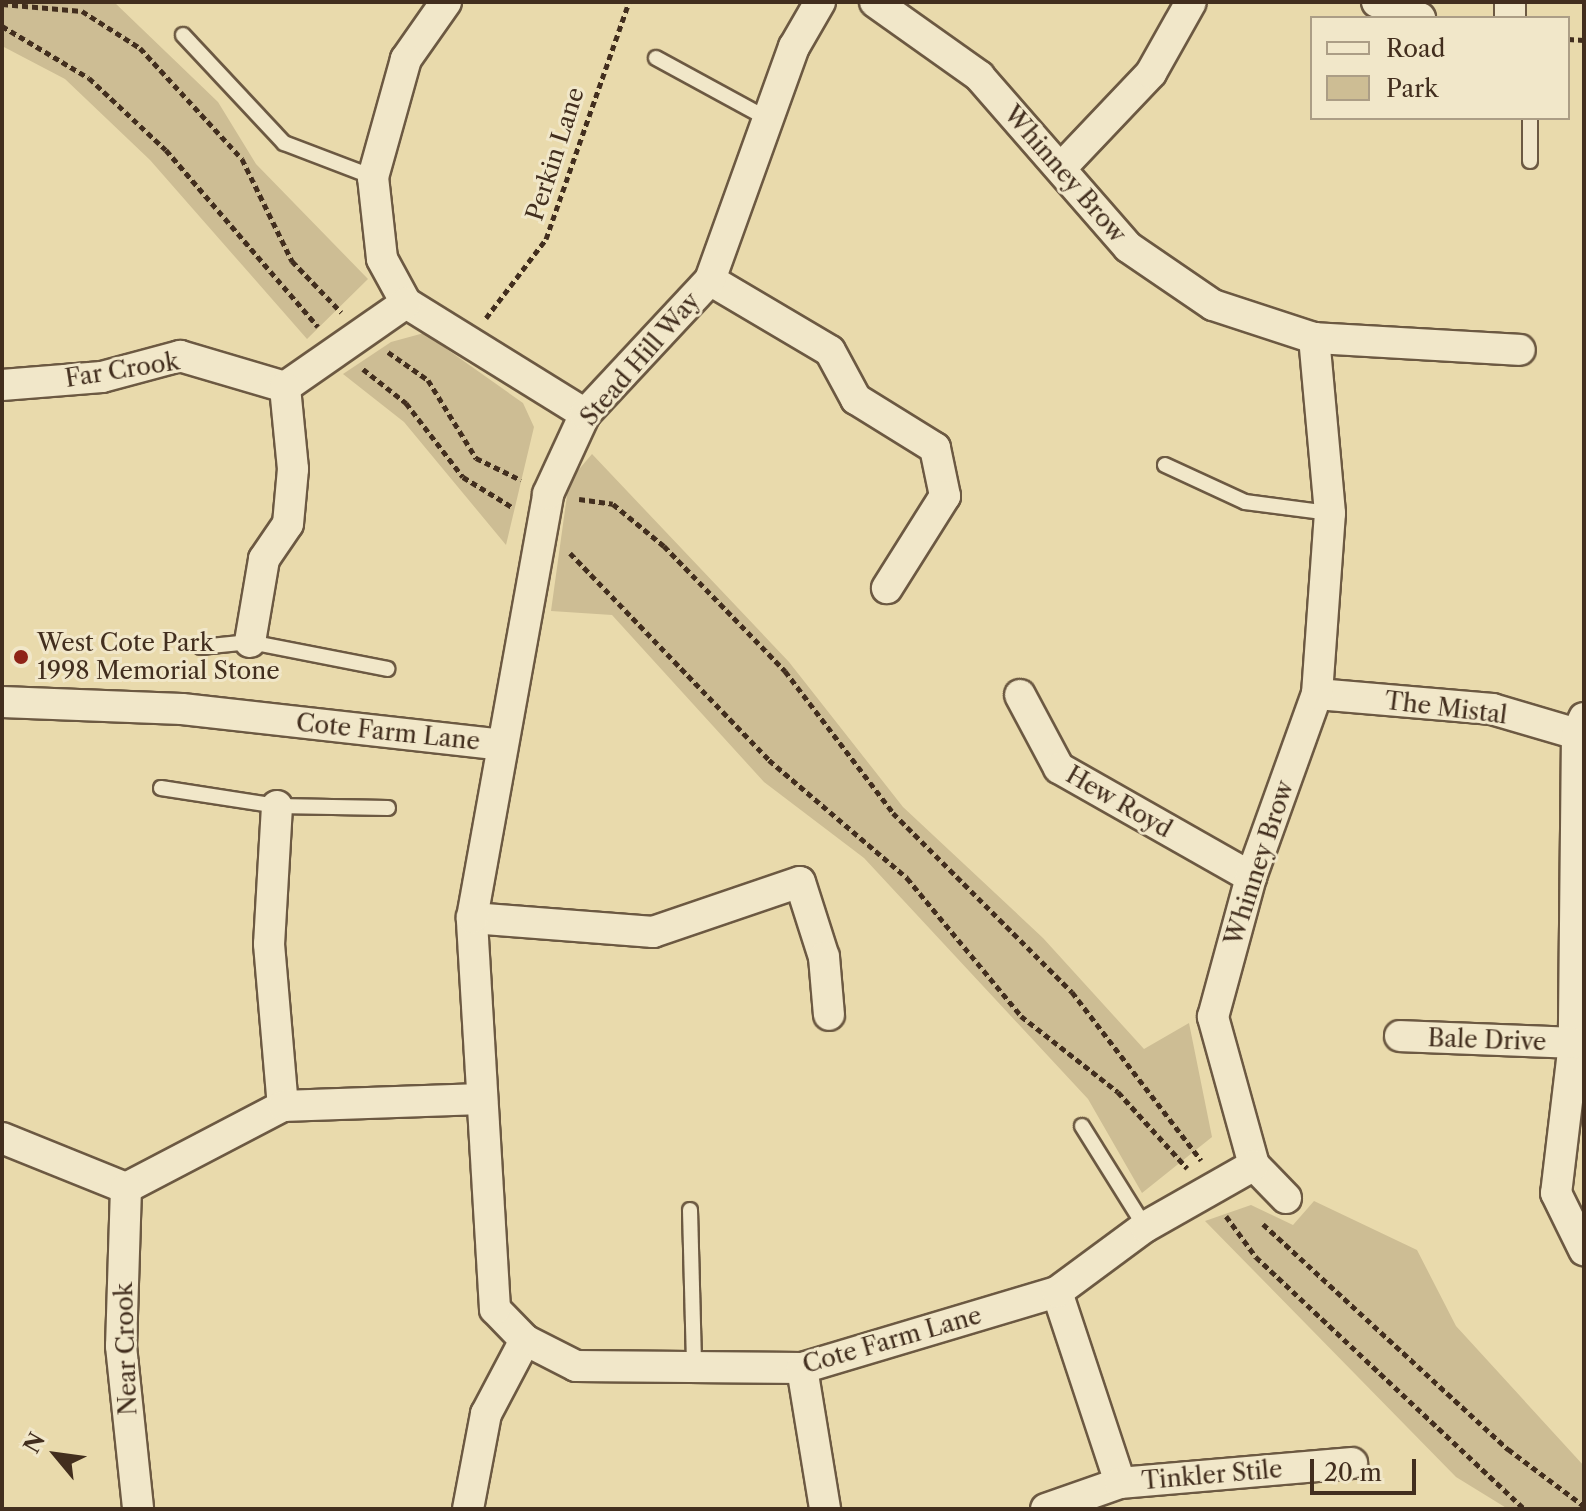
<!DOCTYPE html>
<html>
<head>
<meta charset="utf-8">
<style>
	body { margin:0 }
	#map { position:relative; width:1586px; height:1511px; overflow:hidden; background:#e9daac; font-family:"Libre Caslon Text",serif }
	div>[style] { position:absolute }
	.green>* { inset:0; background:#cdbd94 }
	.path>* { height:5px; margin-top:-2.5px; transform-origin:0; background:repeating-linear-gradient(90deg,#422e1e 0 6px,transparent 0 10px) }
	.roads { filter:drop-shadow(2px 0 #6c5942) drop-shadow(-2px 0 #6c5942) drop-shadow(0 2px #6c5942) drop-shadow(0 -2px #6c5942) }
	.lane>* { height:14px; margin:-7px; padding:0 7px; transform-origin:7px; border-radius:7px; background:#f1e7c9 }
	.street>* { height:30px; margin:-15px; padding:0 15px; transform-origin:15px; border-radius:15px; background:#f1e7c9 }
	.dots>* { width:22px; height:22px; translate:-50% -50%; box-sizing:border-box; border:4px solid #f1e7c9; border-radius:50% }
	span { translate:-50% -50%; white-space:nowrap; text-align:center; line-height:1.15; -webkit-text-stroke:6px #f1e7c9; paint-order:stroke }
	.street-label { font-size:24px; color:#422e1e }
	.poi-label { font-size:24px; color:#422e1e }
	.left { translate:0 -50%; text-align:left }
	.frame { position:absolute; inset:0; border:4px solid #422e1e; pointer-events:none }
	.legend { position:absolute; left:1310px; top:16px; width:260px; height:104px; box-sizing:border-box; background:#f1e7c9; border:2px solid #ab9d85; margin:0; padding:10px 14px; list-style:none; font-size:24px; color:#422e1e }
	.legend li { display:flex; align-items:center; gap:16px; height:40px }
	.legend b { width:40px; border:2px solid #ab9d85 }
	.north { position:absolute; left:16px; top:1415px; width:80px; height:80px; -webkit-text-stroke:6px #f1e7c9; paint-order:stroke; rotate:299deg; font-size:22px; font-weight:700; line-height:32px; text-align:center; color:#422e1e }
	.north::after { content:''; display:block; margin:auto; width:28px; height:36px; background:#422e1e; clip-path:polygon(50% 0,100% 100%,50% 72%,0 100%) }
	.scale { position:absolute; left:1310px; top:1459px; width:106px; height:36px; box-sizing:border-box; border:4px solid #422e1e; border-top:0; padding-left:10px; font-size:24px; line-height:28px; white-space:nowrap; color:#422e1e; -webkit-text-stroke:6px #f1e7c9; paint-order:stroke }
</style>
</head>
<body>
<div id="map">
	<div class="green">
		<i style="clip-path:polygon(2px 2px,114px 2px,218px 102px,256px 164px,368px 279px,307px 339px,150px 160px,65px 79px,2px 46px)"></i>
		<i style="clip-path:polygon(424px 333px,523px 403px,534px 427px,506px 545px,404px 422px,343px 374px,391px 342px)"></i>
		<i style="clip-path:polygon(592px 454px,789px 662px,903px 807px,1043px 938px,1144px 1049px,1189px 1023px,1212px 1137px,1142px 1193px,1088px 1099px,864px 858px,764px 782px,612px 615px,551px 611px,569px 481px)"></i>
		<i style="clip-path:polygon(1314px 1201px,1417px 1250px,1456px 1326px,1584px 1466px,1584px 1509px,1508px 1509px,1456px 1477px,1205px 1221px,1251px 1205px,1293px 1225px)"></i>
	</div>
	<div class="path">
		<i style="left:2px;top:4px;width:80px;rotate:5deg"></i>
		<i style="left:82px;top:11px;width:69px;rotate:32.5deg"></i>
		<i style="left:140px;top:48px;width:151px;rotate:47.4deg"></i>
		<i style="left:242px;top:159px;width:114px;rotate:63.9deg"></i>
		<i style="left:292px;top:261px;width:71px;rotate:46.1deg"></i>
		<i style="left:2px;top:26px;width:101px;rotate:30.9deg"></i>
		<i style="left:89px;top:78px;width:105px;rotate:43.1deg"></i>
		<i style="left:166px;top:150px;width:233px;rotate:49.3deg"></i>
		<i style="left:1568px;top:39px;width:16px;rotate:4deg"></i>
		<i style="left:486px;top:318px;width:99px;rotate:-52.8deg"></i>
		<i style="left:546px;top:239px;width:251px;rotate:-70.7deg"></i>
		<i style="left:388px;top:352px;width:49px;rotate:35deg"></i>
		<i style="left:428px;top:380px;width:92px;rotate:58.4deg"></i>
		<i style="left:476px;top:458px;width:50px;rotate:26.1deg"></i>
		<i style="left:363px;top:369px;width:55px;rotate:38.3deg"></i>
		<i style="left:406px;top:403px;width:93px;rotate:52.4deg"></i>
		<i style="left:463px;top:477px;width:57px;rotate:31.5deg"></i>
		<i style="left:579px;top:499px;width:34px;rotate:8deg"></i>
		<i style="left:613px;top:504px;width:66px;rotate:39.5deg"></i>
		<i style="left:664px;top:546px;width:174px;rotate:45.9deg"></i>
		<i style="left:785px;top:671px;width:178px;rotate:52.7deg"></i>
		<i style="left:893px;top:813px;width:253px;rotate:45deg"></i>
		<i style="left:1072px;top:992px;width:212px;rotate:52.5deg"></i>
		<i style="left:570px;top:553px;width:287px;rotate:46.1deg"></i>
		<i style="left:769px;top:760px;width:182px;rotate:40.5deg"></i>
		<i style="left:907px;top:878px;width:179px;rotate:50.4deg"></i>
		<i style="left:1021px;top:1016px;width:123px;rotate:38.1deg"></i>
		<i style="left:1118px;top:1092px;width:103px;rotate:47.8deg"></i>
		<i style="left:1226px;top:1216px;width:51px;rotate:53.8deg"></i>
		<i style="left:1256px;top:1257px;width:368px;rotate:43.2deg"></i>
		<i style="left:1263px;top:1224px;width:333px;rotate:42.6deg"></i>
		<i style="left:1508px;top:1449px;width:95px;rotate:36.9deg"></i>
	</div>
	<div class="roads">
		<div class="lane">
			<i style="left:183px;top:35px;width:148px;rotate:46.9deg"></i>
			<i style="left:284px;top:143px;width:95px;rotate:20.9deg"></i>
			<i style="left:656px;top:58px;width:125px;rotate:28.6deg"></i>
			<i style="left:1530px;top:161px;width:43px;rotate:-90deg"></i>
			<i style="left:1165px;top:465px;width:88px;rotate:24.8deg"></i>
			<i style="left:1245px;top:502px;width:86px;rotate:7.4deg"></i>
			<i style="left:201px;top:647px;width:49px;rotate:-5.8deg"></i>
			<i style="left:250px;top:642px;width:140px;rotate:11.1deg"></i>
			<i style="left:161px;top:788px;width:117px;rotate:8.8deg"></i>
			<i style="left:277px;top:806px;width:111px;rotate:1deg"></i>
			<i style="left:1082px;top:1126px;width:119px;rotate:58deg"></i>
			<i style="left:690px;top:1210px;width:157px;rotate:88.5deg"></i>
		</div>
		<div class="street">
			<i style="left:446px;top:2px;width:70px;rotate:125.1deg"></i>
			<i style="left:406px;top:59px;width:123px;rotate:105.6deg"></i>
			<i style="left:373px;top:177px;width:82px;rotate:83.7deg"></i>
			<i style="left:382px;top:259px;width:50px;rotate:61.4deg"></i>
			<i style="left:406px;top:303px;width:211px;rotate:31.8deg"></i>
			<i style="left:875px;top:2px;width:128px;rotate:35.4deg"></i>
			<i style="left:979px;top:76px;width:227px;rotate:48.9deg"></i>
			<i style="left:1128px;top:247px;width:103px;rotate:34.3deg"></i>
			<i style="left:1213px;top:305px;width:106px;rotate:18.1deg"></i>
			<i style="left:1314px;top:338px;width:206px;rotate:3.3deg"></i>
			<i style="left:1377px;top:2px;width:46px;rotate:20.4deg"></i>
			<i style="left:1510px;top:18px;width:16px;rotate:-90deg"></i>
			<i style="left:1061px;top:168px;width:131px;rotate:-46.5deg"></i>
			<i style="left:1151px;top:73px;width:81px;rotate:-60.6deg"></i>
			<i style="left:710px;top:280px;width:139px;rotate:30.6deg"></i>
			<i style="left:830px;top:351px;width:55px;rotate:61.6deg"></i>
			<i style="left:856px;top:399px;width:93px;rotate:31.8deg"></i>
			<i style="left:935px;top:448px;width:49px;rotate:78.2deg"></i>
			<i style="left:945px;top:496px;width:109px;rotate:122.2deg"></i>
			<i style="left:2px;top:385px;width:100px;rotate:-4.6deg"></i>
			<i style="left:102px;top:377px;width:81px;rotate:-15.1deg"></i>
			<i style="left:180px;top:356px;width:109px;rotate:16.4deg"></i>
			<i style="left:285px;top:387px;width:147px;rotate:-34.8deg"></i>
			<i style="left:250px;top:642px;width:84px;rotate:-80.4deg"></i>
			<i style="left:264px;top:559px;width:42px;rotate:-55.6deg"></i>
			<i style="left:288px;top:524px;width:55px;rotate:-84.8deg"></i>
			<i style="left:293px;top:469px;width:82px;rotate:-95.6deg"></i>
			<i style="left:1317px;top:694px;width:176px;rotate:4.9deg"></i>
			<i style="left:1492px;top:709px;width:89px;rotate:16.4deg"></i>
			<i style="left:1020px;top:695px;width:83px;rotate:61.9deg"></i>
			<i style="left:1059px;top:768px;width:221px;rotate:29.6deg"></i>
			<i style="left:2px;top:702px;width:180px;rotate:2.2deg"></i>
			<i style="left:182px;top:709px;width:321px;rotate:6.4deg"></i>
			<i style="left:1584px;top:718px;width:17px;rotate:114deg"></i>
			<i style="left:1577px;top:734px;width:309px;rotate:90.6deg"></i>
			<i style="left:1574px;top:1043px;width:151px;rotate:96.8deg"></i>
			<i style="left:1556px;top:1193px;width:64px;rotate:63.8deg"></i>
			<i style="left:277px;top:806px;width:138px;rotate:93.3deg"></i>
			<i style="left:269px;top:944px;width:163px;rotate:85.1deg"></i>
			<i style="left:472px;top:918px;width:182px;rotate:4.4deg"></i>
			<i style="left:653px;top:932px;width:155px;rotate:-18.8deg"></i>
			<i style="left:800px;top:882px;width:79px;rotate:72.3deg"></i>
			<i style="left:824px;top:957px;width:58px;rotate:85.1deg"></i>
			<i style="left:1400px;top:1036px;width:174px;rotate:2.3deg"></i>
			<i style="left:2px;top:1138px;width:134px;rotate:22deg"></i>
			<i style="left:126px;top:1188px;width:177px;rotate:-27.6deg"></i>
			<i style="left:283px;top:1106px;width:198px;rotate:-2deg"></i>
			<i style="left:126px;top:1188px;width:158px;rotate:91.8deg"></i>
			<i style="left:121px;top:1346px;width:164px;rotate:84deg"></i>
			<i style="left:1286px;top:1198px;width:46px;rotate:-134.1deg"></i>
			<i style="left:1254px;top:1165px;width:154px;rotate:-105.5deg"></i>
			<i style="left:1213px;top:1017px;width:145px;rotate:-74.8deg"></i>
			<i style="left:1251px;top:877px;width:195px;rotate:-70.2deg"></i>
			<i style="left:1317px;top:694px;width:181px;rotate:-85.9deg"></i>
			<i style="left:1330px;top:513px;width:176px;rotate:-95.2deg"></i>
			<i style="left:1057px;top:1292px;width:201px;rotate:71.7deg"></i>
			<i style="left:525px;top:1340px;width:57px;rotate:27deg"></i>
			<i style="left:576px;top:1366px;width:226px;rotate:0.5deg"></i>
			<i style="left:802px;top:1368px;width:266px;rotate:-16.6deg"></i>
			<i style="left:1057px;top:1292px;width:109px;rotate:-36.5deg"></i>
			<i style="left:1145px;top:1227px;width:125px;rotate:-29.6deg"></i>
			<i style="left:802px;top:1368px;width:143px;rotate:80.7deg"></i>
			<i style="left:468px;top:1509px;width:97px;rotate:-79.3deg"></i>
			<i style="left:486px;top:1414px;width:84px;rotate:-62.2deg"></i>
			<i style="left:525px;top:1340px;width:43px;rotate:-134.1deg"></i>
			<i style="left:495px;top:1309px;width:392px;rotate:-93.4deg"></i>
			<i style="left:472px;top:918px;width:431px;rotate:-79.8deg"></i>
			<i style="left:548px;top:494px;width:88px;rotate:-65.2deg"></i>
			<i style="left:585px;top:414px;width:183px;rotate:-47deg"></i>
			<i style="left:710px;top:280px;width:248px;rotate:-70.2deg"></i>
			<i style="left:794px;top:47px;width:52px;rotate:-60deg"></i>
			<i style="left:1046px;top:1509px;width:78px;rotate:-19.4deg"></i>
			<i style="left:1120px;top:1483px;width:233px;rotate:-4.9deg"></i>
		</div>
	</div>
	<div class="dots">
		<i style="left:21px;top:657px;background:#8f2418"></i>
	</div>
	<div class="street-label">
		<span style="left:555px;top:154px;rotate:-72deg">Perkin Lane</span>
		<span style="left:1065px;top:174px;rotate:49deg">Whinney Brow</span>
		<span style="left:640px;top:359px;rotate:-49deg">Stead Hill Way</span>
		<span style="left:122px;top:370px;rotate:-9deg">Far Crook</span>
		<span style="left:1446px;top:708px;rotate:7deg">The Mistal</span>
		<span style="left:388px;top:732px;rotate:6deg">Cote Farm Lane</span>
		<span style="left:1119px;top:802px;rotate:30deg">Hew Royd</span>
		<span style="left:1259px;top:863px;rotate:-72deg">Whinney Brow</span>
		<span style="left:1487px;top:1040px;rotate:2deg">Bale Drive</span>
		<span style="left:892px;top:1340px;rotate:-16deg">Cote Farm Lane</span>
		<span style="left:126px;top:1349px;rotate:-92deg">Near Crook</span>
		<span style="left:1212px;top:1475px;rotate:-5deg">Tinkler Stile</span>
	</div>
	<div class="poi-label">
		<span class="left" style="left:37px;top:657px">West Cote Park<br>1998 Memorial Stone</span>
	</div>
	<div class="frame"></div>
	<ul class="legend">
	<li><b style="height:10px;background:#f1e7c9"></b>Road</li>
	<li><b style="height:22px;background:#cdbd94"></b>Park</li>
	</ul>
	<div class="north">N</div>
	<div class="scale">20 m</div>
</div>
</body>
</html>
